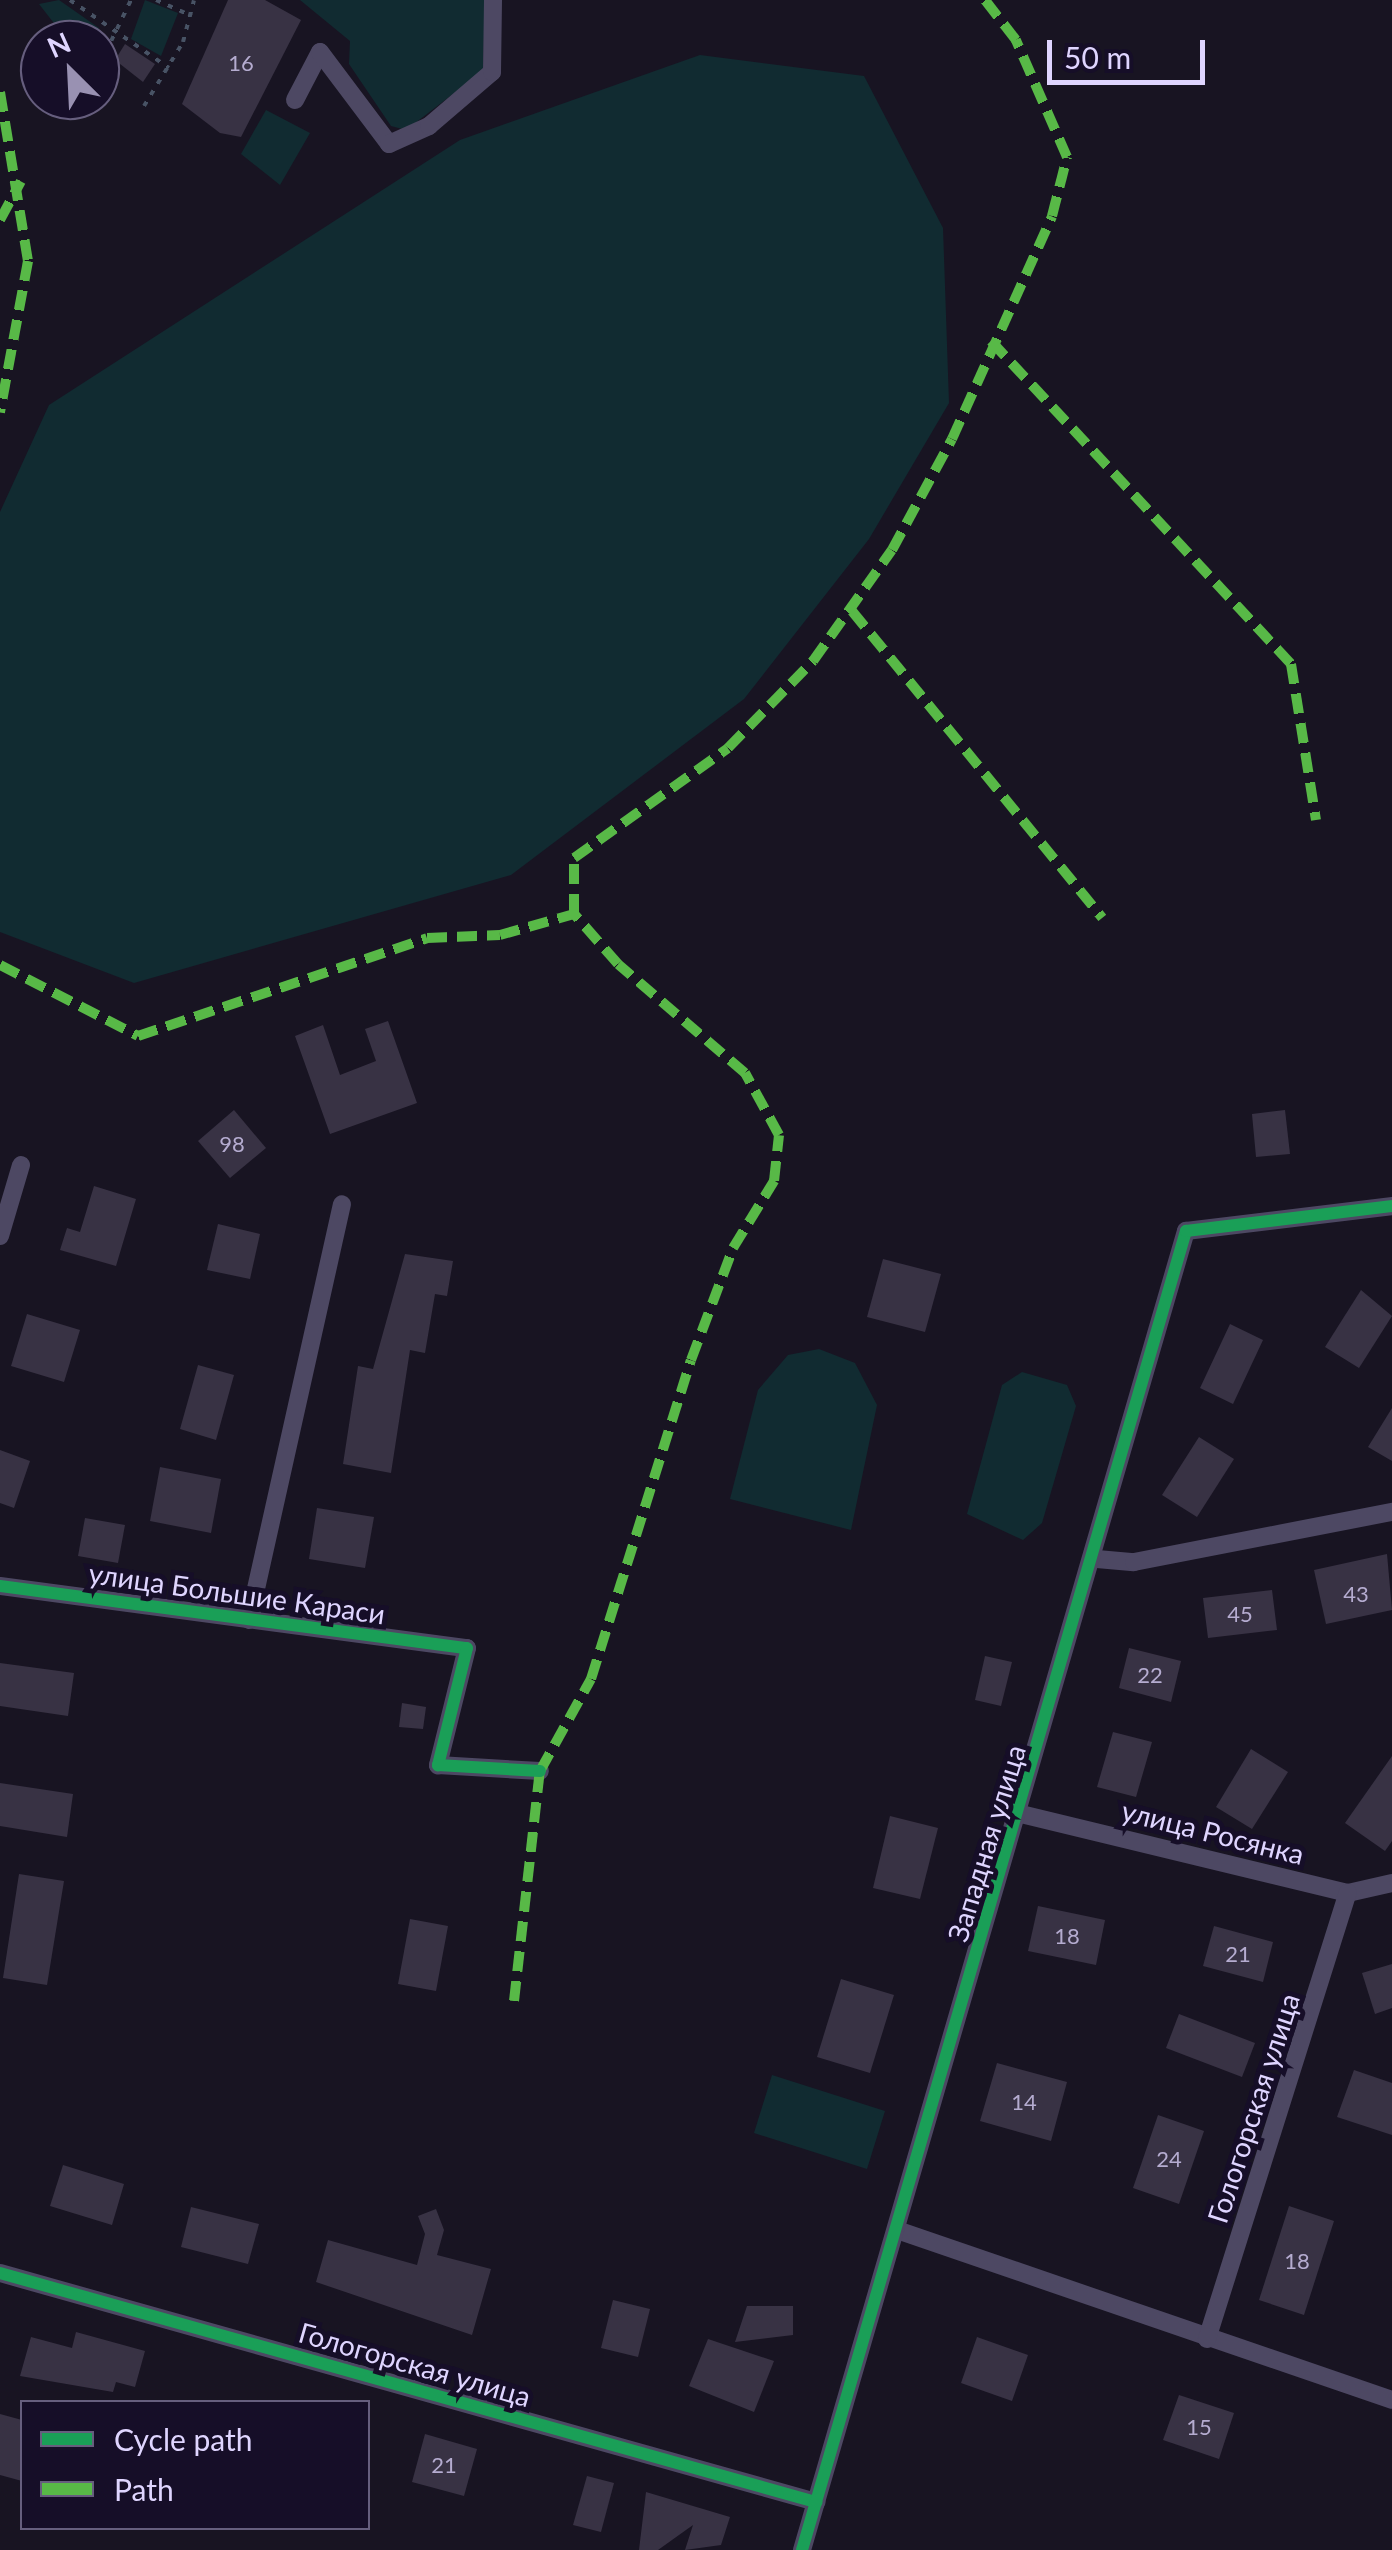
<!DOCTYPE html>
<html>
<head>
<meta charset="utf-8">
<style>
	body { margin:0 }
	#map { position:relative; width:1392px; height:2550px; overflow:hidden; background:#181422; font-family:Lato,sans-serif }
	div>[style] { position:absolute }
	.green>* { inset:0; background:#112b31 }
	.building>* { inset:0; background:#383244 }
	.path>* { height:4px; margin-top:-2px; transform-origin:0; background:repeating-linear-gradient(90deg,#485365 0 5px,transparent 0 13px) }
	.minor>* { height:18px; margin:-9px; padding:0 9px; transform-origin:9px; border-radius:9px; background:#4d4863 }
	.quiet>* { height:10px; margin-top:-5px; transform-origin:0; background:repeating-linear-gradient(90deg,#58b947 0 20px,transparent 0 30px) }
	.cycleway>* { height:12px; margin:-6px; padding:0 6px; transform-origin:6px; border-radius:6px; background:#1a9f57 }
	span { translate:-50% -50%; white-space:nowrap; text-align:center; line-height:1.15; -webkit-text-stroke:10px #160e28; paint-order:stroke }
	.number-label { font-size:22px; color:#b5acd0 }
	.number-label span { -webkit-text-stroke-width:0 }
	.street-label { font-size:28px; color:#dfd5ff }
	.legend { position:absolute; left:20px; top:2400px; width:350px; height:130px; box-sizing:border-box; background:#160e28; border:2px solid #665e7e; margin:0; padding:12px 18px; list-style:none; font-size:30px; color:#dfd5ff }
	.legend li { display:flex; align-items:center; gap:20px; height:50px }
	.legend b { width:50px; border:2px solid #665e7e }
	.north { position:absolute; left:20px; top:20px; width:100px; height:100px; box-sizing:border-box; background:#160e28; border:2px solid #665e7e; border-radius:50%; rotate:336deg; font-size:28px; font-weight:700; line-height:40px; text-align:center; color:#dfd5ff }
	.north::after { content:''; display:block; margin:auto; width:35px; height:45px; background:#9991b2; clip-path:polygon(50% 0,100% 100%,50% 72%,0 100%) }
	.scale { position:absolute; left:1047px; top:40px; width:158px; height:45px; box-sizing:border-box; border:5px solid #dfd5ff; border-top:0; padding-left:12px; font-size:30px; line-height:35px; white-space:nowrap; color:#dfd5ff; -webkit-text-stroke:8px #160e28; paint-order:stroke }
</style>
</head>
<body>
<div id="map">
	<div class="green">
		<i style="clip-path:polygon(59px 0,99px 28px,91px 40px,67px 40px,39px 4px)"></i>
		<i style="clip-path:polygon(145px 0,178px 13px,161px 56px,131px 39px)"></i>
		<i style="clip-path:polygon(300px 0,485px 0,483px 71px,406px 130px,391px 126px,349px 64px,350px 41px)"></i>
		<i style="clip-path:polygon(700px 55px,864px 76px,943px 228px,949px 403px,869px 539px,744px 699px,511px 875px,134px 983px,0 932px,0 512px,49px 405px,460px 140px)"></i>
		<i style="clip-path:polygon(266px 110px,310px 133px,280px 185px,241px 154px)"></i>
		<i style="clip-path:polygon(819px 1349px,855px 1363px,877px 1405px,851px 1530px,730px 1499px,758px 1390px,788px 1355px)"></i>
		<i style="clip-path:polygon(1022px 1372px,1067px 1385px,1076px 1406px,1042px 1523px,1023px 1540px,967px 1514px,1002px 1385px)"></i>
		<i style="clip-path:polygon(772px 2075px,885px 2111px,867px 2169px,754px 2133px)"></i>
	</div>
	<div class="building">
		<i style="clip-path:polygon(228px 0,265px 0,301px 20px,241px 137px,220px 133px,182px 104px)"></i>
		<i style="clip-path:polygon(125px 44px,155px 64px,143px 82px,115px 60px)"></i>
		<i style="clip-path:polygon(388px 1021px,417px 1103px,330px 1134px,295px 1036px,323px 1025px,340px 1075px,376px 1061px,365px 1029px)"></i>
		<i style="clip-path:polygon(234px 1110px,266px 1148px,230px 1178px,198px 1141px)"></i>
		<i style="clip-path:polygon(1285px 1110px,1290px 1154px,1256px 1157px,1252px 1114px)"></i>
		<i style="clip-path:polygon(94px 1186px,136px 1199px,116px 1266px,60px 1250px,67px 1228px,80px 1232px)"></i>
		<i style="clip-path:polygon(218px 1224px,260px 1234px,250px 1279px,207px 1270px)"></i>
		<i style="clip-path:polygon(405px 1254px,453px 1261px,447px 1296px,435px 1294px,425px 1353px,410px 1350px,391px 1473px,343px 1464px,358px 1366px,373px 1369px)"></i>
		<i style="clip-path:polygon(883px 1259px,941px 1274px,925px 1332px,867px 1317px)"></i>
		<i style="clip-path:polygon(1361px 1290px,1392px 1316px,1359px 1368px,1325px 1347px)"></i>
		<i style="clip-path:polygon(27px 1314px,80px 1330px,64px 1382px,11px 1366px)"></i>
		<i style="clip-path:polygon(1230px 1324px,1263px 1340px,1233px 1404px,1200px 1388px)"></i>
		<i style="clip-path:polygon(198px 1365px,234px 1375px,216px 1440px,180px 1429px)"></i>
		<i style="clip-path:polygon(1392px 1408px,1392px 1461px,1368px 1447px)"></i>
		<i style="clip-path:polygon(1199px 1437px,1234px 1459px,1197px 1517px,1162px 1495px)"></i>
		<i style="clip-path:polygon(0 1450px,30px 1461px,14px 1508px,0 1503px)"></i>
		<i style="clip-path:polygon(160px 1467px,221px 1479px,211px 1533px,150px 1521px)"></i>
		<i style="clip-path:polygon(317px 1508px,374px 1517px,365px 1568px,309px 1559px)"></i>
		<i style="clip-path:polygon(85px 1518px,125px 1525px,118px 1563px,78px 1556px)"></i>
		<i style="clip-path:polygon(1387px 1554px,1392px 1610px,1326px 1624px,1314px 1570px)"></i>
		<i style="clip-path:polygon(1272px 1590px,1277px 1630px,1208px 1638px,1203px 1598px)"></i>
		<i style="clip-path:polygon(1129px 1648px,1181px 1661px,1171px 1702px,1119px 1688px)"></i>
		<i style="clip-path:polygon(985px 1656px,1012px 1662px,1001px 1706px,975px 1700px)"></i>
		<i style="clip-path:polygon(0 1663px,74px 1673px,68px 1716px,0 1706px)"></i>
		<i style="clip-path:polygon(402px 1703px,426px 1707px,423px 1729px,399px 1727px)"></i>
		<i style="clip-path:polygon(1113px 1732px,1152px 1742px,1136px 1797px,1097px 1787px)"></i>
		<i style="clip-path:polygon(1251px 1749px,1288px 1772px,1252px 1829px,1216px 1807px)"></i>
		<i style="clip-path:polygon(1392px 1756px,1392px 1841px,1385px 1851px,1345px 1823px)"></i>
		<i style="clip-path:polygon(0 1783px,73px 1794px,67px 1837px,0 1826px)"></i>
		<i style="clip-path:polygon(890px 1816px,938px 1828px,920px 1899px,873px 1888px)"></i>
		<i style="clip-path:polygon(19px 1874px,64px 1881px,47px 1985px,3px 1978px)"></i>
		<i style="clip-path:polygon(1038px 1906px,1105px 1920px,1096px 1965px,1028px 1951px)"></i>
		<i style="clip-path:polygon(410px 1919px,448px 1926px,436px 1991px,398px 1984px)"></i>
		<i style="clip-path:polygon(1214px 1926px,1273px 1942px,1263px 1982px,1203px 1966px)"></i>
		<i style="clip-path:polygon(1392px 1964px,1392px 2008px,1375px 2014px,1362px 1973px)"></i>
		<i style="clip-path:polygon(841px 1979px,894px 1995px,870px 2073px,817px 2057px)"></i>
		<i style="clip-path:polygon(1179px 2014px,1255px 2043px,1242px 2077px,1166px 2048px)"></i>
		<i style="clip-path:polygon(997px 2063px,1067px 2082px,1051px 2141px,980px 2121px)"></i>
		<i style="clip-path:polygon(1354px 2070px,1392px 2083px,1392px 2135px,1337px 2117px)"></i>
		<i style="clip-path:polygon(1158px 2115px,1204px 2131px,1179px 2204px,1133px 2188px)"></i>
		<i style="clip-path:polygon(63px 2165px,124px 2184px,112px 2225px,50px 2206px)"></i>
		<i style="clip-path:polygon(1289px 2206px,1334px 2221px,1304px 2315px,1259px 2300px)"></i>
		<i style="clip-path:polygon(191px 2207px,259px 2224px,248px 2264px,181px 2247px)"></i>
		<i style="clip-path:polygon(436px 2209px,444px 2230px,437px 2255px,491px 2269px,472px 2335px,316px 2282px,328px 2240px,417px 2265px,425px 2234px,418px 2216px)"></i>
		<i style="clip-path:polygon(613px 2300px,650px 2309px,638px 2357px,601px 2348px)"></i>
		<i style="clip-path:polygon(747px 2306px,793px 2306px,793px 2335px,735px 2342px)"></i>
		<i style="clip-path:polygon(76px 2332px,145px 2351px,135px 2387px,116px 2382px,113px 2392px,20px 2376px,31px 2337px,72px 2348px)"></i>
		<i style="clip-path:polygon(977px 2337px,1028px 2355px,1012px 2401px,961px 2383px)"></i>
		<i style="clip-path:polygon(708px 2339px,774px 2361px,754px 2412px,689px 2386px)"></i>
		<i style="clip-path:polygon(1179px 2395px,1234px 2413px,1219px 2459px,1163px 2440px)"></i>
		<i style="clip-path:polygon(0 2414px,22px 2420px,22px 2481px,0 2475px)"></i>
		<i style="clip-path:polygon(425px 2434px,477px 2449px,464px 2496px,412px 2482px)"></i>
		<i style="clip-path:polygon(587px 2476px,614px 2483px,601px 2532px,573px 2525px)"></i>
		<i style="clip-path:polygon(646px 2492px,730px 2517px,721px 2545px,685px 2550px,693px 2525px,658px 2550px,639px 2550px)"></i>
	</div>
	<div class="path">
		<i style="left:70px;top:0;width:120px;rotate:34.5deg"></i>
		<i style="left:156px;top:0;width:39px;rotate:24deg"></i>
		<i style="left:100px;top:64px;width:71px;rotate:-64.2deg"></i>
		<i style="left:144px;top:106px;width:75px;rotate:-58.6deg"></i>
		<i style="left:183px;top:42px;width:43px;rotate:-75.3deg"></i>
	</div>
	<div class="minor">
		<i style="left:295px;top:100px;width:54px;rotate:-62.5deg"></i>
		<i style="left:320px;top:52px;width:115px;rotate:53.1deg"></i>
		<i style="left:389px;top:144px;width:44px;rotate:-24.2deg"></i>
		<i style="left:429px;top:126px;width:83px;rotate:-40.6deg"></i>
		<i style="left:492px;top:72px;width:72px;rotate:-89.2deg"></i>
		<i style="left:0;top:1236px;width:74px;rotate:-73.5deg"></i>
		<i style="left:1097px;top:1559px;width:37px;rotate:5deg"></i>
		<i style="left:1134px;top:1562px;width:263px;rotate:-11deg"></i>
		<i style="left:0;top:1586px;width:471px;rotate:7.6deg"></i>
		<i style="left:467px;top:1648px;width:121px;rotate:103.9deg"></i>
		<i style="left:438px;top:1765px;width:102px;rotate:3.4deg"></i>
		<i style="left:249px;top:1620px;width:426px;rotate:-77.4deg"></i>
		<i style="left:1021px;top:1814px;width:336px;rotate:13.6deg"></i>
		<i style="left:1348px;top:1893px;width:45px;rotate:-12.8deg"></i>
		<i style="left:897px;top:2230px;width:523px;rotate:18.95deg"></i>
		<i style="left:0;top:2273px;width:848px;rotate:15.68deg"></i>
		<i style="left:1207px;top:2339px;width:468px;rotate:-72.5deg"></i>
		<i style="left:802px;top:2550px;width:1374px;rotate:-73.77deg"></i>
		<i style="left:1186px;top:1231px;width:208px;rotate:-6.9deg"></i>
	</div>
	<div class="quiet">
		<i style="left:0;top:92px;width:171px;rotate:80.6deg"></i>
		<i style="left:28px;top:261px;width:154px;rotate:100.5deg"></i>
		<i style="left:0;top:220px;width:44px;rotate:-61.7deg"></i>
		<i style="left:991px;top:341px;width:441px;rotate:47.1deg"></i>
		<i style="left:1291px;top:664px;width:158px;rotate:80.9deg"></i>
		<i style="left:852px;top:611px;width:396px;rotate:50.8deg"></i>
		<i style="left:0;top:965px;width:155px;rotate:27.2deg"></i>
		<i style="left:138px;top:1036px;width:305px;rotate:-18.7deg"></i>
		<i style="left:427px;top:938px;width:73px;rotate:-2.4deg"></i>
		<i style="left:500px;top:935px;width:77px;rotate:-15.8deg"></i>
		<i style="left:574px;top:914px;width:56px;rotate:-90deg"></i>
		<i style="left:574px;top:858px;width:189px;rotate:-35.5deg"></i>
		<i style="left:728px;top:748px;width:122px;rotate:-45.7deg"></i>
		<i style="left:813px;top:661px;width:136px;rotate:-54.6deg"></i>
		<i style="left:892px;top:550px;width:126px;rotate:-61.6deg"></i>
		<i style="left:952px;top:439px;width:244px;rotate:-65.8deg"></i>
		<i style="left:1052px;top:216px;width:61px;rotate:-75.7deg"></i>
		<i style="left:1067px;top:157px;width:128px;rotate:-113.6deg"></i>
		<i style="left:1016px;top:40px;width:51px;rotate:-127.8deg"></i>
		<i style="left:514px;top:2001px;width:231px;rotate:-83.6deg"></i>
		<i style="left:540px;top:1771px;width:105px;rotate:-61deg"></i>
		<i style="left:591px;top:1679px;width:334px;rotate:-72.6deg"></i>
		<i style="left:691px;top:1360px;width:120px;rotate:-69.4deg"></i>
		<i style="left:733px;top:1248px;width:79px;rotate:-58.5deg"></i>
		<i style="left:774px;top:1181px;width:46px;rotate:-83.8deg"></i>
		<i style="left:779px;top:1135px;width:71px;rotate:-118.7deg"></i>
		<i style="left:745px;top:1073px;width:167px;rotate:-139.4deg"></i>
		<i style="left:618px;top:964px;width:67px;rotate:-131.3deg"></i>
	</div>
	<div class="cycleway">
		<i style="left:0;top:1586px;width:471px;rotate:7.6deg"></i>
		<i style="left:467px;top:1648px;width:121px;rotate:103.9deg"></i>
		<i style="left:438px;top:1765px;width:102px;rotate:3.4deg"></i>
		<i style="left:0;top:2273px;width:848px;rotate:15.68deg"></i>
		<i style="left:802px;top:2550px;width:1374px;rotate:-73.77deg"></i>
		<i style="left:1186px;top:1231px;width:208px;rotate:-6.9deg"></i>
	</div>
	<div class="number-label">
		<span style="left:241px;top:63px">16</span>
		<span style="left:232px;top:1144px">98</span>
		<span style="left:1356px;top:1594px">43</span>
		<span style="left:1240px;top:1614px">45</span>
		<span style="left:1150px;top:1675px">22</span>
		<span style="left:1067px;top:1936px">18</span>
		<span style="left:1238px;top:1954px">21</span>
		<span style="left:1024px;top:2102px">14</span>
		<span style="left:1169px;top:2159px">24</span>
		<span style="left:1297px;top:2261px">18</span>
		<span style="left:1199px;top:2427px">15</span>
		<span style="left:444px;top:2465px">21</span>
	</div>
	<div class="street-label">
		<span style="left:237px;top:1593px;rotate:8deg">улица Большие Караси</span>
		<span style="left:1213px;top:1832px;rotate:14deg">улица Росянка</span>
		<span style="left:986px;top:1843px;rotate:-73deg">Западная улица</span>
		<span style="left:1253px;top:2108px;rotate:-72deg">Гологорская улица</span>
		<span style="left:415px;top:2364px;rotate:16deg">Гологорская улица</span>
	</div>
	<ul class="legend">
	<li><b style="height:12px;background:#1a9f57"></b>Cycle path</li>
	<li><b style="height:12px;background:#58b947"></b>Path</li>
	</ul>
	<div class="north">N</div>
	<div class="scale">50 m</div>
</div>
</body>
</html>
